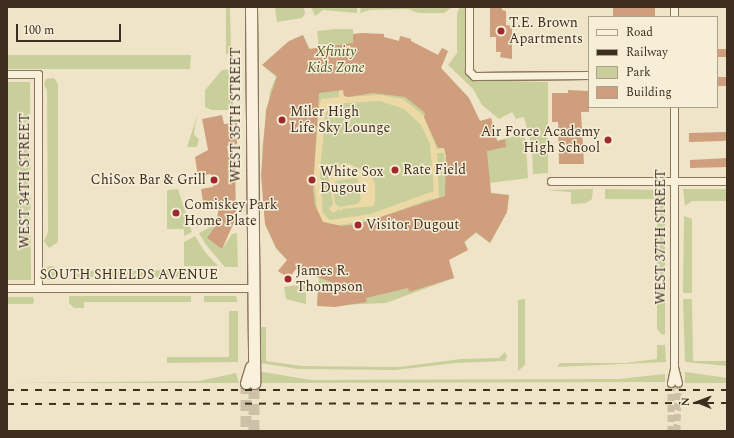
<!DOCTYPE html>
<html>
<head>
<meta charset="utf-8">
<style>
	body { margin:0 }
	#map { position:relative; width:734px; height:438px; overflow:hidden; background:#f0e4c8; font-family:Spectral,serif }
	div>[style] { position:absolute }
	.green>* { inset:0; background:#c9cf9b }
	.round { border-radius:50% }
	.sand>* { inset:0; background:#ecd9a5 }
	.building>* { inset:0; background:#cf9f7d }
	.street-tunnel>* { height:7px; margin-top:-3.5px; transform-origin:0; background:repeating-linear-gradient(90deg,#ccc0a6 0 7px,transparent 0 10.5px) }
	.secondary-tunnel>* { height:11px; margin-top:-5.5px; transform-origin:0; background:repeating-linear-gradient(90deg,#ccc0a6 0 11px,transparent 0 16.5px) }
	.roads { filter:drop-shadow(1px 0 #8d765c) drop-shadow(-1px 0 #8d765c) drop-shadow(0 1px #8d765c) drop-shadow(0 -1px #8d765c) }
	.street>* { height:7px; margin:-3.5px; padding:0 3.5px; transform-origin:3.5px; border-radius:3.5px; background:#faf1dc }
	.secondary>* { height:11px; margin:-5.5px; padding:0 5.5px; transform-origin:5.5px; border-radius:5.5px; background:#faf1dc }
	.rail>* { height:2px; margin-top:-1px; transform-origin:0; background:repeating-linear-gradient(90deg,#3d2e20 0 7px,transparent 0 14px) }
	.dots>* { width:11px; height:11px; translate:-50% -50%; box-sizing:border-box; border:2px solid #f7eed8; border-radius:50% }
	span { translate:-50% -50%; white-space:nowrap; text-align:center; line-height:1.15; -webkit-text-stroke:3px #f7eed8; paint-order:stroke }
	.poi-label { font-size:14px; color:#3d2e20 }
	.left { translate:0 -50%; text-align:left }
	.right { translate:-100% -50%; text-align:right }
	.park-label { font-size:14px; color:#4d5a26; font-style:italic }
	.street-label { font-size:14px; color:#3d2e20 }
	.frame { position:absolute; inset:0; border:8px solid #3d2e20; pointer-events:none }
	.legend { position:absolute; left:588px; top:16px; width:130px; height:92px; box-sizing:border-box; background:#f7eed8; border:1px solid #ada18e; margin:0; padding:5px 7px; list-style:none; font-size:12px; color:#3d2e20 }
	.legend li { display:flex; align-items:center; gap:8px; height:20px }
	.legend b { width:20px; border:1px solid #ada18e }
	.north { position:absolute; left:678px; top:382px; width:40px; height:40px; -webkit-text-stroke:3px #f7eed8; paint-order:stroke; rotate:271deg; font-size:11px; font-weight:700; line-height:16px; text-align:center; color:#3d2e20 }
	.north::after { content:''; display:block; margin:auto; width:14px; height:18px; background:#3d2e20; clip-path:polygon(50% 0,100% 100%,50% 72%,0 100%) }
	.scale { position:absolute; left:16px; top:24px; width:105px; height:18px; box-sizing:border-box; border:2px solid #3d2e20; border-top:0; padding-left:5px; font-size:12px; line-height:14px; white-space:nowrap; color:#3d2e20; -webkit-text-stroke:3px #f7eed8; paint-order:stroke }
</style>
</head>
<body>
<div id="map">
	<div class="green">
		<i style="clip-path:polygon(226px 7px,230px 7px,231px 54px,226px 54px)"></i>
		<i style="clip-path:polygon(275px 7px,304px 7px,305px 14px,302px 18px,277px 22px)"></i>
		<i style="clip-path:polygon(311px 7px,357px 7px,357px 13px,323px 10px,315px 16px)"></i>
		<i style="clip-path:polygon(361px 7px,451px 7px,451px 8px,444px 13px,418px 13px,408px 9px,370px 10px,360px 13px)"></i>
		<i style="clip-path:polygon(460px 7px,465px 7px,466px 72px,471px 80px,548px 82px,548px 173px,533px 174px,532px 148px,524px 117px,516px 119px,512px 112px,499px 119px,482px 105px,473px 89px,448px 65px,457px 53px,457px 13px)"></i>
		<i style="clip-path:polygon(335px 29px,353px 29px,353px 34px,384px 34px,383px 45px,388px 38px,399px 41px,401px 36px,411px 39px,409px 49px,413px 43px,438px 55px,442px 48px,448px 51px,441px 68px,469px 98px,480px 121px,491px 118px,498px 141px,524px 133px,526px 142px,528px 178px,490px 183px,491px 193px,509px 195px,507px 212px,490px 243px,476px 233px,465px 242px,468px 250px,455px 256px,446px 251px,454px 278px,386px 303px,317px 306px,319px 278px,294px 267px,289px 278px,278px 271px,288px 261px,276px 248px,265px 224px,262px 147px,270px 91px,276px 77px,262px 65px,289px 41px,303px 35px,310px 49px,319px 48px,317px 31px)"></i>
		<i style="clip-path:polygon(7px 55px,191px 55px,190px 69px,7px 69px)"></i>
		<i style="clip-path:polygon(233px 69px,233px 110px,212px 110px,205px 107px,205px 90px,222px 70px)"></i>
		<i style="clip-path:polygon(54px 78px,58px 84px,58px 242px,49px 248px,44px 241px,48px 232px,47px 90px,44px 85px,46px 79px)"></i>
		<i style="clip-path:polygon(7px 82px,30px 82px,31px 280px,7px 280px)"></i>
		<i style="clip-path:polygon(198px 113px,195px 126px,194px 135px,199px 139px,197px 147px,187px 147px)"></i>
		<i style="clip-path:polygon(178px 189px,192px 232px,184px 236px,184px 229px,167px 229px,167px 190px)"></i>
		<i style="clip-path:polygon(593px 189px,592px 199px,586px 203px,571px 204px,571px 192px,546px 190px)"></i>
		<i style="clip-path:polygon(605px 189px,665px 190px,665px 293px,657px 293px,657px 199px,605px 199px)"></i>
		<i style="clip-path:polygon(683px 189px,727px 189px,727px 201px,692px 201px,685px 206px)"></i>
		<i style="clip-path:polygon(684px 216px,692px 219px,692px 293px,683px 293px)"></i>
		<i style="clip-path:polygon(212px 226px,214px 228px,208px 238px,222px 249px,232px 234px,237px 233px,238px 267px,225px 267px,206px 245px,199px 233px)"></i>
		<i style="clip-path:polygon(195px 236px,205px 252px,218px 266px,184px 266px,184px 242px)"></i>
		<i class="round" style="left:44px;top:266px;width:14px;height:14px"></i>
		<i style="clip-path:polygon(191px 270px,191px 277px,73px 277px,73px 271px)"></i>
		<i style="clip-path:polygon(304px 284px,306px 286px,306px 304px,286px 299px,284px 287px)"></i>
		<i style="clip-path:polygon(69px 296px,191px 296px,191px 302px,84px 302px,84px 308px,74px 308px,69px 303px)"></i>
		<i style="clip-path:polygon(204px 296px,236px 296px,238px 302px,204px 302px)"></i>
		<i style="clip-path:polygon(7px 297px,33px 297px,34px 301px,33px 304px,7px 304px)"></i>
		<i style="clip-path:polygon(525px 299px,525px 365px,518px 371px,518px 300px)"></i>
		<i style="clip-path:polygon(692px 299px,693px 361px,727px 361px,727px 366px,685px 362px,683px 299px)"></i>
		<i style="clip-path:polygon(657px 300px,665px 300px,665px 334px,662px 335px,657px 329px)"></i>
		<i style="clip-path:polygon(229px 311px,238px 311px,238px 362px,167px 363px,167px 357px,229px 357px)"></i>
		<i style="clip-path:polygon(260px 327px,266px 327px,266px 361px,302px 366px,399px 367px,461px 359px,499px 358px,505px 352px,507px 356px,505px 361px,456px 363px,395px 370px,298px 369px,260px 363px)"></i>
		<i style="clip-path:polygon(657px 345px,665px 345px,666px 362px,557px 367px,560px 363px,625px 363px,657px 359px)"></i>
		<i style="clip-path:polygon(263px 372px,311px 380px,619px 379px,665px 374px,665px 382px,259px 383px,260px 373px)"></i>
		<i style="clip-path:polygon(685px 372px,727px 378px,727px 383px,685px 383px)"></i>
		<i style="clip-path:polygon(236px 373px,239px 383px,7px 383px,199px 381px)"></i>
	</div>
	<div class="sand">
		<i style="clip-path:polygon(evenodd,339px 90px,343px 90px,344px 96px,348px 97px,380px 95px,403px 99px,423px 115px,437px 149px,444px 148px,446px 156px,448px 171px,441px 172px,440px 168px,445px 167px,444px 153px,437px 153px,439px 198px,427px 200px,376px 219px,333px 226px,323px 222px,317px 212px,314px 171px,319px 108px,321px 99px,339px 97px,339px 90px,380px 101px,404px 109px,421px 125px,430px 144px,434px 191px,370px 214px,330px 220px,323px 213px,320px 171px,326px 112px,330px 108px,346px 103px,380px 101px)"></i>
		<i style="clip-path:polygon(evenodd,346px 163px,369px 172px,375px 184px,375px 200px,374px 206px,342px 209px,342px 212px,339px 209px,333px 213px,329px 209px,333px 204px,327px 169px,346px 163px,357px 178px,361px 200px,357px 204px,339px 207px,335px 203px,332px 185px,337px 181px,357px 178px)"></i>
	</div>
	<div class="building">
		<i style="clip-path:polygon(490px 7px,502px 7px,502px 10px,506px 11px,506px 25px,512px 26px,512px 59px,500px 57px,501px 52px,496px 52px,496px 37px,490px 37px)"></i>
		<i style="clip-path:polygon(613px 7px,655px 7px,655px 17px,613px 17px)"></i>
		<i style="clip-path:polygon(evenodd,362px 33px,384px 34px,384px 37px,399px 41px,400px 36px,411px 39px,411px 41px,438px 55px,442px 48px,448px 51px,441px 68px,469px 98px,480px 121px,491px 118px,497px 141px,505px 139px,506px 147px,487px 151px,491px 193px,509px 195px,507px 212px,490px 243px,476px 232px,464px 242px,468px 250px,449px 260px,454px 278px,409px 292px,408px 288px,366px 298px,367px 302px,335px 307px,317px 306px,318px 288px,350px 289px,296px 269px,289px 278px,278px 271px,287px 260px,276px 248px,265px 224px,261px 175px,266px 110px,277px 76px,262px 65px,289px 41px,303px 35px,309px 49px,353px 43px,353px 34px,362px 33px,343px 90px,344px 96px,348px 97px,373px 93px,405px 97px,425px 113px,424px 117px,438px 148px,444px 148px,446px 156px,445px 196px,359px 224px,342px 226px,323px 222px,315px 205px,313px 188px,319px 93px,343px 90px)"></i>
		<i style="clip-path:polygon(717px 49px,727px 49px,727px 57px,717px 57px)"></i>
		<i style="clip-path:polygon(717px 77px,727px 77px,727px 86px,717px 86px)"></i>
		<i style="clip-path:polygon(568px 90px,589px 91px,589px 112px,581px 112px,584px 164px,559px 164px,558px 122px,552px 122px,552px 93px,568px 93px)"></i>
		<i style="clip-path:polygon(222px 115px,224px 124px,237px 123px,237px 144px,227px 146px,229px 158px,235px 158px,236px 218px,222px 249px,207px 238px,216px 225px,219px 206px,204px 208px,201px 189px,213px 187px,211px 174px,198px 176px,195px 157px,208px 150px,202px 119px)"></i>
		<i style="clip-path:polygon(727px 132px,727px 140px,724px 141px,689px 142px,689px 133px)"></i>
		<i style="clip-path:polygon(727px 158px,727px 167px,690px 168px,690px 160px)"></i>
	</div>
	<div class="street-tunnel">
		<i style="left:671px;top:383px;width:48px;rotate:90deg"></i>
		<i style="left:677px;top:431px;width:48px;rotate:-88.8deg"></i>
	</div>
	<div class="secondary-tunnel">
		<i style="left:246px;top:383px;width:48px;rotate:90deg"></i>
		<i style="left:254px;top:431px;width:48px;rotate:-90deg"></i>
	</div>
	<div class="roads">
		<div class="street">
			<i style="left:469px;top:7px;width:64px;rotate:90deg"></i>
			<i style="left:469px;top:71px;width:7px;rotate:45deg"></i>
			<i style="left:474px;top:76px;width:115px;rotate:-0.5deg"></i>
			<i style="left:674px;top:7px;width:10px;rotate:90deg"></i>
			<i style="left:7px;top:74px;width:31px"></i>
			<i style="left:38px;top:74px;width:214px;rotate:90deg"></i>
			<i style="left:674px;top:107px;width:260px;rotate:90deg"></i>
			<i style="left:674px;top:367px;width:16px;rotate:76deg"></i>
			<i style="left:551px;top:181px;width:176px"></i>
			<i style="left:7px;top:288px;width:244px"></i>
			<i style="left:671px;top:383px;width:14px;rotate:-78deg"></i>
		</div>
		<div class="secondary">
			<i style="left:251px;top:7px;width:376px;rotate:89.5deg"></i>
			<i style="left:246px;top:383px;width:17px;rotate:-73deg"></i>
		</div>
	</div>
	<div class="rail">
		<i style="left:7px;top:390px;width:720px"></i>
		<i style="left:7px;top:404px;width:720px;rotate:-0.08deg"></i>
	</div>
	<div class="dots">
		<i style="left:501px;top:31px;background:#9e2a2b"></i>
		<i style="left:282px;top:120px;background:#9e2a2b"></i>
		<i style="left:608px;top:140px;background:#9e2a2b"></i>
		<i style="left:395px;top:170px;background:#9e2a2b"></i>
		<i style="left:214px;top:180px;background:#9e2a2b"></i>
		<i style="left:312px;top:180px;background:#9e2a2b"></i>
		<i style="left:176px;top:213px;background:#9e2a2b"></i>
		<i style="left:358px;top:225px;background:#9e2a2b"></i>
		<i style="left:288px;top:279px;background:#9e2a2b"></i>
	</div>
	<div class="poi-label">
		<span class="left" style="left:509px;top:31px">T.E. Brown<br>Apartments</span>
		<span class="left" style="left:290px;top:120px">Miler High<br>Life Sky Lounge</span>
		<span class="right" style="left:600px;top:140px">Air Force Academy<br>High School</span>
		<span class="left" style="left:403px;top:170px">Rate Field</span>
		<span class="left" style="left:320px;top:180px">White Sox<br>Dugout</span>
		<span class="right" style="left:206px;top:180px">ChiSox Bar &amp; Grill</span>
		<span class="left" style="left:184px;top:213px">Comiskey Park<br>Home Plate</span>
		<span class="left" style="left:366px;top:225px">Visitor Dugout</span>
		<span class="left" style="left:296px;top:279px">James R.<br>Thompson</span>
	</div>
	<div class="park-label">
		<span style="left:336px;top:60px">Xfinity<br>Kids Zone</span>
	</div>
	<div class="street-label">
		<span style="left:236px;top:115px;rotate:-90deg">WEST 35TH STREET</span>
		<span style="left:25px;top:181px;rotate:-90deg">WEST 34TH STREET</span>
		<span style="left:661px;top:237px;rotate:-90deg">WEST 37TH STREET</span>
		<span style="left:129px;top:275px">SOUTH SHIELDS AVENUE</span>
	</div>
	<div class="frame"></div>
	<ul class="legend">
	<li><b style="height:5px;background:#faf1dc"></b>Road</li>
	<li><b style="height:5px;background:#3d2e20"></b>Railway</li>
	<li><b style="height:11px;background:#c9cf9b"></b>Park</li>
	<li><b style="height:11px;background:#cf9f7d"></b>Building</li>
	</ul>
	<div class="north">N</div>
	<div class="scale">100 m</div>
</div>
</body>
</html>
